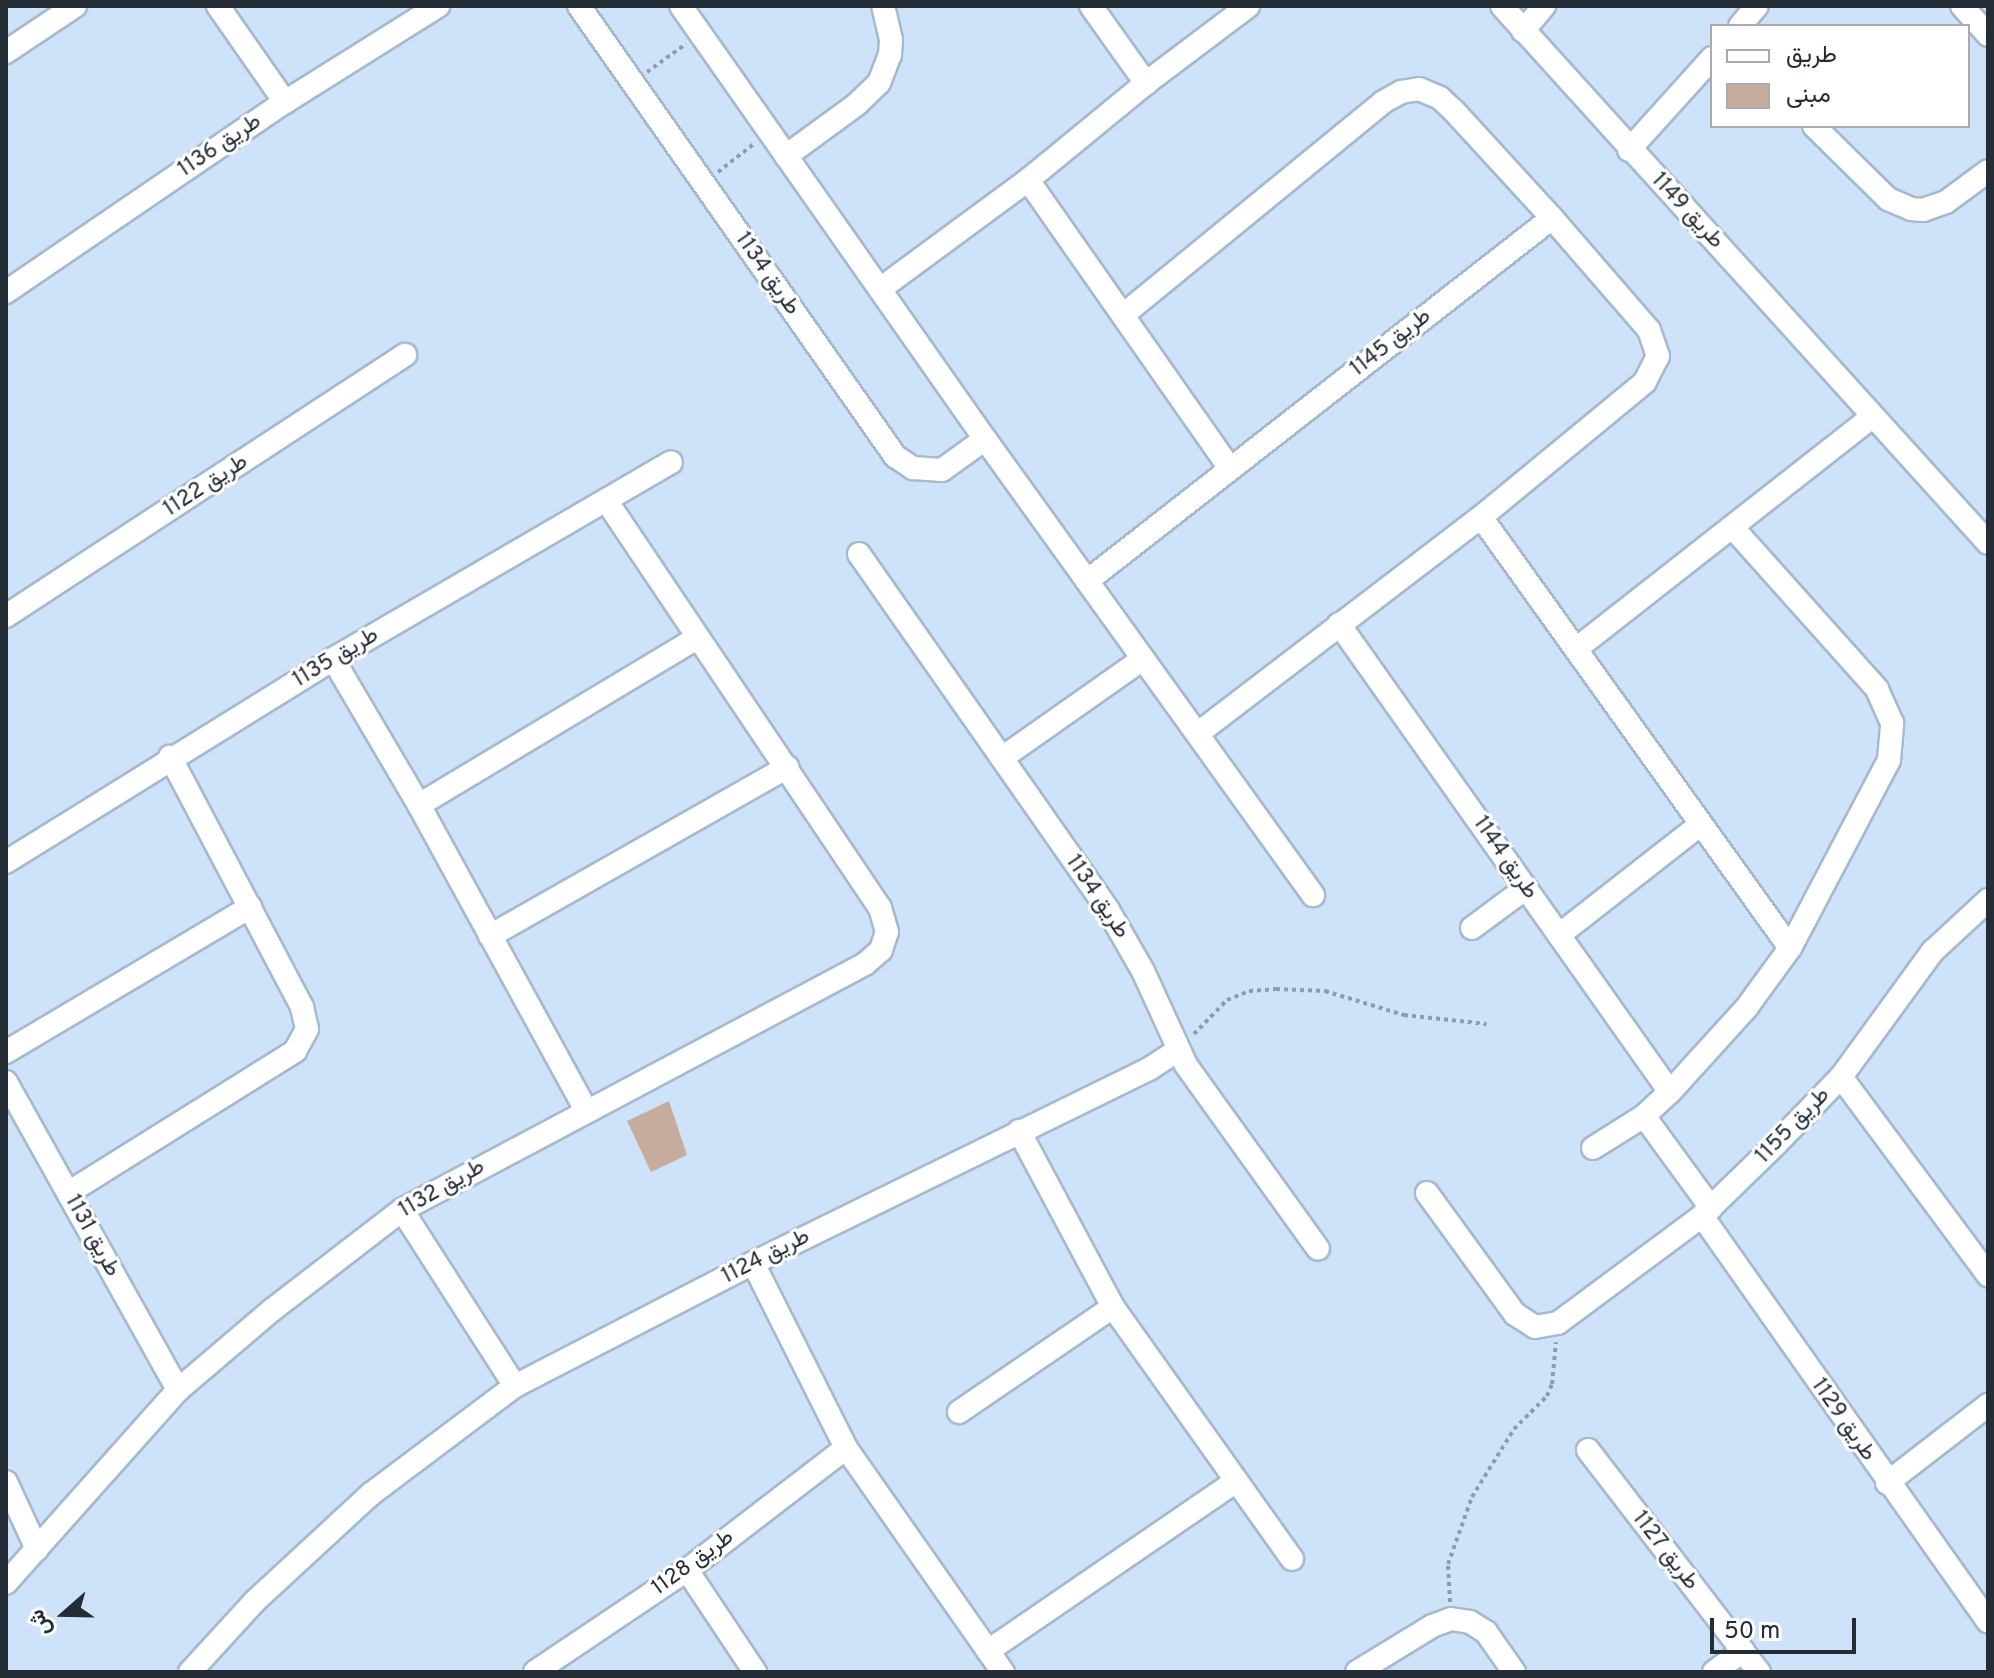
<!DOCTYPE html>
<html>
<head>
<meta charset="utf-8">
<style>
	body { margin:0 }
	#map { position:relative; width:1994px; height:1678px; overflow:hidden; background:#cee3f9; font-family:Overpass,Vazirmatn,sans-serif }
	div>[style] { position:absolute }
	.building>* { inset:0; background:#c6ac9c }
	.path>* { height:4px; margin-top:-2px; transform-origin:0; background:repeating-linear-gradient(90deg,#8c9cad 0 4px,transparent 0 8px) }
	.roads { filter:drop-shadow(2px 0 #a5b9cf) drop-shadow(-2px 0 #a5b9cf) drop-shadow(0 2px #a5b9cf) drop-shadow(0 -2px #a5b9cf) }
	.minor>* { height:22px; margin:-11px; padding:0 11px; transform-origin:11px; border-radius:11px; background:#fff }
	span { translate:-50% -50%; white-space:nowrap; text-align:center; line-height:1.15; -webkit-text-stroke:6px #fff; paint-order:stroke }
	.street-label { font-size:22px; color:#242c35 }
	.frame { position:absolute; inset:0; border:8px solid #242c35; pointer-events:none }
	.legend { position:absolute; left:1710px; top:24px; width:260px; height:104px; box-sizing:border-box; background:#fff; border:2px solid #a7abae; margin:0; padding:10px 14px; list-style:none; font-size:24px; color:#242c35 }
	.legend li { display:flex; align-items:center; gap:16px; height:40px }
	.legend b { width:40px; border:2px solid #a7abae }
	.north { position:absolute; left:24px; top:1574px; width:80px; height:80px; -webkit-text-stroke:6px #fff; paint-order:stroke; rotate:250deg; font-size:22px; font-weight:700; line-height:32px; text-align:center; color:#242c35 }
	.north::after { content:''; display:block; margin:auto; width:28px; height:36px; background:#242c35; clip-path:polygon(50% 0,100% 100%,50% 72%,0 100%) }
	.scale { position:absolute; left:1710px; top:1618px; width:146px; height:36px; box-sizing:border-box; border:4px solid #242c35; border-top:0; padding-left:10px; font-size:24px; line-height:28px; white-space:nowrap; color:#242c35; -webkit-text-stroke:6px #fff; paint-order:stroke }
</style>
</head>
<body>
<div id="map">
	<div class="building">
		<i style="clip-path:polygon(669px 1101px,687px 1155px,651px 1172px,627px 1121px)"></i>
	</div>
	<div class="path">
		<i style="left:647px;top:72px;width:48px;rotate:-35.7deg"></i>
		<i style="left:718px;top:172px;width:47px;rotate:-38.1deg"></i>
		<i style="left:1194px;top:1034px;width:47px;rotate:-45.9deg"></i>
		<i style="left:1227px;top:1000px;width:24px;rotate:-22deg"></i>
		<i style="left:1249px;top:991px;width:27px;rotate:-4deg"></i>
		<i style="left:1276px;top:989px;width:49px;rotate:2.3deg"></i>
		<i style="left:1325px;top:991px;width:83px;rotate:16.9deg"></i>
		<i style="left:1404px;top:1015px;width:83px;rotate:6.2deg"></i>
		<i style="left:1450px;top:1602px;width:38px;rotate:-93deg"></i>
		<i style="left:1448px;top:1564px;width:71px;rotate:-70.3deg"></i>
		<i style="left:1472px;top:1497px;width:80px;rotate:-58.3deg"></i>
		<i style="left:1514px;top:1429px;width:47px;rotate:-45deg"></i>
		<i style="left:1547px;top:1396px;width:13px;rotate:-67deg"></i>
		<i style="left:1552px;top:1384px;width:42px;rotate:-84.6deg"></i>
	</div>
	<div class="roads">
		<div class="minor">
			<i style="left:218px;top:6px;width:117px;rotate:55.1deg"></i>
			<i style="left:579px;top:6px;width:550px;rotate:54.92deg"></i>
			<i style="left:895px;top:456px;width:22px;rotate:34deg"></i>
			<i style="left:913px;top:468px;width:29px;rotate:4deg"></i>
			<i style="left:942px;top:470px;width:53px;rotate:-35.8deg"></i>
			<i style="left:681px;top:6px;width:529px;rotate:54.93deg"></i>
			<i style="left:985px;top:439px;width:562px;rotate:54.27deg"></i>
			<i style="left:1091px;top:6px;width:95px;rotate:54.5deg"></i>
			<i style="left:1502px;top:6px;width:724px;rotate:47.85deg"></i>
			<i style="left:1962px;top:6px;width:39px;rotate:48deg"></i>
			<i style="left:1740px;top:26px;width:26px;rotate:-50deg"></i>
			<i style="left:1523px;top:31px;width:33px;rotate:-50deg"></i>
			<i style="left:6px;top:52px;width:83px;rotate:-33.7deg"></i>
			<i style="left:1814px;top:126px;width:104px;rotate:44.6deg"></i>
			<i style="left:1888px;top:199px;width:25px;rotate:23deg"></i>
			<i style="left:1911px;top:209px;width:12px;rotate:5deg"></i>
			<i style="left:1923px;top:210px;width:24px;rotate:-19deg"></i>
			<i style="left:1946px;top:202px;width:52px;rotate:-36.4deg"></i>
			<i style="left:1629px;top:150px;width:124px;rotate:-47.9deg"></i>
			<i style="left:786px;top:156px;width:88px;rotate:-36.2deg"></i>
			<i style="left:857px;top:104px;width:30px;rotate:-44deg"></i>
			<i style="left:879px;top:83px;width:30px;rotate:-69deg"></i>
			<i style="left:890px;top:55px;width:15px;rotate:-86deg"></i>
			<i style="left:891px;top:40px;width:35px;rotate:-103deg"></i>
			<i style="left:1028px;top:180px;width:350px;rotate:55deg"></i>
			<i style="left:880px;top:289px;width:184px;rotate:-36.4deg"></i>
			<i style="left:1028px;top:180px;width:153px;rotate:-39.4deg"></i>
			<i style="left:1146px;top:83px;width:128px;rotate:-37deg"></i>
			<i style="left:6px;top:292px;width:338px;rotate:-34.3deg"></i>
			<i style="left:285px;top:102px;width:181px;rotate:-32.1deg"></i>
			<i style="left:1123px;top:315px;width:336px;rotate:-39.3deg"></i>
			<i style="left:1383px;top:102px;width:21px;rotate:-29deg"></i>
			<i style="left:1401px;top:92px;width:18px;rotate:-9deg"></i>
			<i style="left:1419px;top:89px;width:23px;rotate:23deg"></i>
			<i style="left:1440px;top:98px;width:19px;rotate:43deg"></i>
			<i style="left:1454px;top:111px;width:145px;rotate:47.5deg"></i>
			<i style="left:1552px;top:218px;width:148px;rotate:49.1deg"></i>
			<i style="left:1649px;top:330px;width:28px;rotate:71deg"></i>
			<i style="left:1658px;top:356px;width:29px;rotate:117deg"></i>
			<i style="left:1645px;top:382px;width:212px;rotate:140.5deg"></i>
			<i style="left:1481px;top:517px;width:357px;rotate:142.6deg"></i>
			<i style="left:1481px;top:517px;width:530px;rotate:54.36deg"></i>
			<i style="left:859px;top:554px;width:434px;rotate:55deg"></i>
			<i style="left:1108px;top:910px;width:70px;rotate:60.2deg"></i>
			<i style="left:1143px;top:971px;width:103px;rotate:65.4deg"></i>
			<i style="left:1186px;top:1065px;width:226px;rotate:54.3deg"></i>
			<i style="left:1087px;top:581px;width:590px;rotate:-37.98deg"></i>
			<i style="left:6px;top:616px;width:477px;rotate:-33.2deg"></i>
			<i style="left:1339px;top:624px;width:573px;rotate:54.73deg"></i>
			<i style="left:1576px;top:649px;width:377px;rotate:-38.1deg"></i>
			<i style="left:333px;top:659px;width:169px;rotate:59.5deg"></i>
			<i style="left:419px;top:805px;width:348px;rotate:61.3deg"></i>
			<i style="left:1002px;top:758px;width:172px;rotate:-35.1deg"></i>
			<i style="left:419px;top:805px;width:324px;rotate:-31deg"></i>
			<i style="left:6px;top:862px;width:385px;rotate:-31.8deg"></i>
			<i style="left:333px;top:659px;width:391px;rotate:-30.2deg"></i>
			<i style="left:1472px;top:928px;width:67px;rotate:-36.5deg"></i>
			<i style="left:1559px;top:935px;width:180px;rotate:-38deg"></i>
			<i style="left:490px;top:936px;width:342px;rotate:-29.6deg"></i>
			<i style="left:6px;top:1052px;width:284px;rotate:-30.7deg"></i>
			<i style="left:1841px;top:1077px;width:247px;rotate:53.4deg"></i>
			<i style="left:6px;top:1082px;width:353px;rotate:60.8deg"></i>
			<i style="left:1644px;top:1116px;width:114px;rotate:53.9deg"></i>
			<i style="left:1019px;top:1131px;width:200px;rotate:61.9deg"></i>
			<i style="left:1113px;top:1307px;width:309px;rotate:54.6deg"></i>
			<i style="left:1593px;top:1148px;width:60px;rotate:-32.1deg"></i>
			<i style="left:1644px;top:1116px;width:35px;rotate:-43deg"></i>
			<i style="left:1670px;top:1092px;width:115px;rotate:-47.8deg"></i>
			<i style="left:1747px;top:1007px;width:73px;rotate:-53.9deg"></i>
			<i style="left:1790px;top:948px;width:212px;rotate:-62.2deg"></i>
			<i style="left:1889px;top:760px;width:37px;rotate:-85deg"></i>
			<i style="left:1892px;top:723px;width:37px;rotate:-114deg"></i>
			<i style="left:1877px;top:689px;width:217px;rotate:-131.8deg"></i>
			<i style="left:68px;top:1193px;width:268px;rotate:-32deg"></i>
			<i style="left:295px;top:1051px;width:25px;rotate:-61deg"></i>
			<i style="left:307px;top:1029px;width:23px;rotate:-103deg"></i>
			<i style="left:302px;top:1007px;width:283px;rotate:-117.8deg"></i>
			<i style="left:1427px;top:1193px;width:150px;rotate:54deg"></i>
			<i style="left:1515px;top:1314px;width:24px;rotate:33deg"></i>
			<i style="left:1535px;top:1327px;width:23px;rotate:-10deg"></i>
			<i style="left:1558px;top:1323px;width:179px;rotate:-36.6deg"></i>
			<i style="left:1702px;top:1216px;width:105px;rotate:-44.2deg"></i>
			<i style="left:1777px;top:1143px;width:92px;rotate:-45.9deg"></i>
			<i style="left:1841px;top:1077px;width:156px;rotate:-53.9deg"></i>
			<i style="left:1933px;top:951px;width:75px;rotate:-42.8deg"></i>
			<i style="left:402px;top:1210px;width:209px;rotate:57.3deg"></i>
			<i style="left:1702px;top:1216px;width:496px;rotate:54.8deg"></i>
			<i style="left:753px;top:1263px;width:207px;rotate:63.3deg"></i>
			<i style="left:846px;top:1448px;width:274px;rotate:55deg"></i>
			<i style="left:959px;top:1412px;width:186px;rotate:-34.3deg"></i>
			<i style="left:1588px;top:1450px;width:280px;rotate:52.4deg"></i>
			<i style="left:6px;top:1482px;width:74px;rotate:65.2deg"></i>
			<i style="left:1887px;top:1483px;width:128px;rotate:-37.7deg"></i>
			<i style="left:687px;top:1570px;width:123px;rotate:56.3deg"></i>
			<i style="left:6px;top:1583px;width:259px;rotate:-48.3deg"></i>
			<i style="left:178px;top:1390px;width:123px;rotate:-40.4deg"></i>
			<i style="left:272px;top:1310px;width:164px;rotate:-37.6deg"></i>
			<i style="left:402px;top:1210px;width:524px;rotate:-27.98deg"></i>
			<i style="left:865px;top:964px;width:21px;rotate:-41deg"></i>
			<i style="left:881px;top:950px;width:19px;rotate:-72deg"></i>
			<i style="left:887px;top:932px;width:25px;rotate:-106deg"></i>
			<i style="left:880px;top:908px;width:491px;rotate:-123.9deg"></i>
			<i style="left:988px;top:1651px;width:301px;rotate:-34.4deg"></i>
			<i style="left:190px;top:1672px;width:96px;rotate:-47.5deg"></i>
			<i style="left:255px;top:1601px;width:158px;rotate:-42.7deg"></i>
			<i style="left:371px;top:1494px;width:180px;rotate:-36.9deg"></i>
			<i style="left:515px;top:1386px;width:268px;rotate:-27.3deg"></i>
			<i style="left:753px;top:1263px;width:441px;rotate:-26.1deg"></i>
			<i style="left:1149px;top:1069px;width:33px;rotate:-33deg"></i>
			<i style="left:535px;top:1672px;width:183px;rotate:-33.9deg"></i>
			<i style="left:687px;top:1570px;width:200px;rotate:-37.5deg"></i>
			<i style="left:1357px;top:1672px;width:88px;rotate:-31.5deg"></i>
			<i style="left:1432px;top:1626px;width:20px;rotate:-20deg"></i>
			<i style="left:1451px;top:1619px;width:19px;rotate:9deg"></i>
			<i style="left:1470px;top:1622px;width:19px;rotate:32deg"></i>
			<i style="left:1486px;top:1632px;width:49px;rotate:55deg"></i>
			<i style="left:1714px;top:1672px;width:36px;rotate:-36deg"></i>
		</div>
	</div>
	<div class="street-label">
		<span style="left:220px;top:146px;rotate:-34deg">طريق 1136</span>
		<span style="left:1687px;top:211px;rotate:47deg">طريق 1149</span>
		<span style="left:767px;top:274px;rotate:55deg">طريق 1134</span>
		<span style="left:1391px;top:343px;rotate:-38deg">طريق 1145</span>
		<span style="left:206px;top:486px;rotate:-33deg">طريق 1122</span>
		<span style="left:336px;top:658px;rotate:-31deg">طريق 1135</span>
		<span style="left:1505px;top:858px;rotate:55deg">طريق 1144</span>
		<span style="left:1097px;top:897px;rotate:56deg">طريق 1134</span>
		<span style="left:1793px;top:1126px;rotate:-46deg">طريق 1155</span>
		<span style="left:442px;top:1189px;rotate:-30deg">طريق 1132</span>
		<span style="left:92px;top:1236px;rotate:61deg">طريق 1131</span>
		<span style="left:766px;top:1257px;rotate:-27deg">طريق 1124</span>
		<span style="left:1843px;top:1420px;rotate:55deg">طريق 1129</span>
		<span style="left:1665px;top:1551px;rotate:52deg">طريق 1127</span>
		<span style="left:693px;top:1563px;rotate:-36deg">طريق 1128</span>
	</div>
	<div class="frame"></div>
	<ul class="legend">
	<li><b style="height:10px;background:#fff"></b>طريق</li>
	<li><b style="height:22px;background:#c6ac9c"></b>مبنى</li>
	</ul>
	<div class="north">ش</div>
	<div class="scale">50 m</div>
</div>
</body>
</html>
